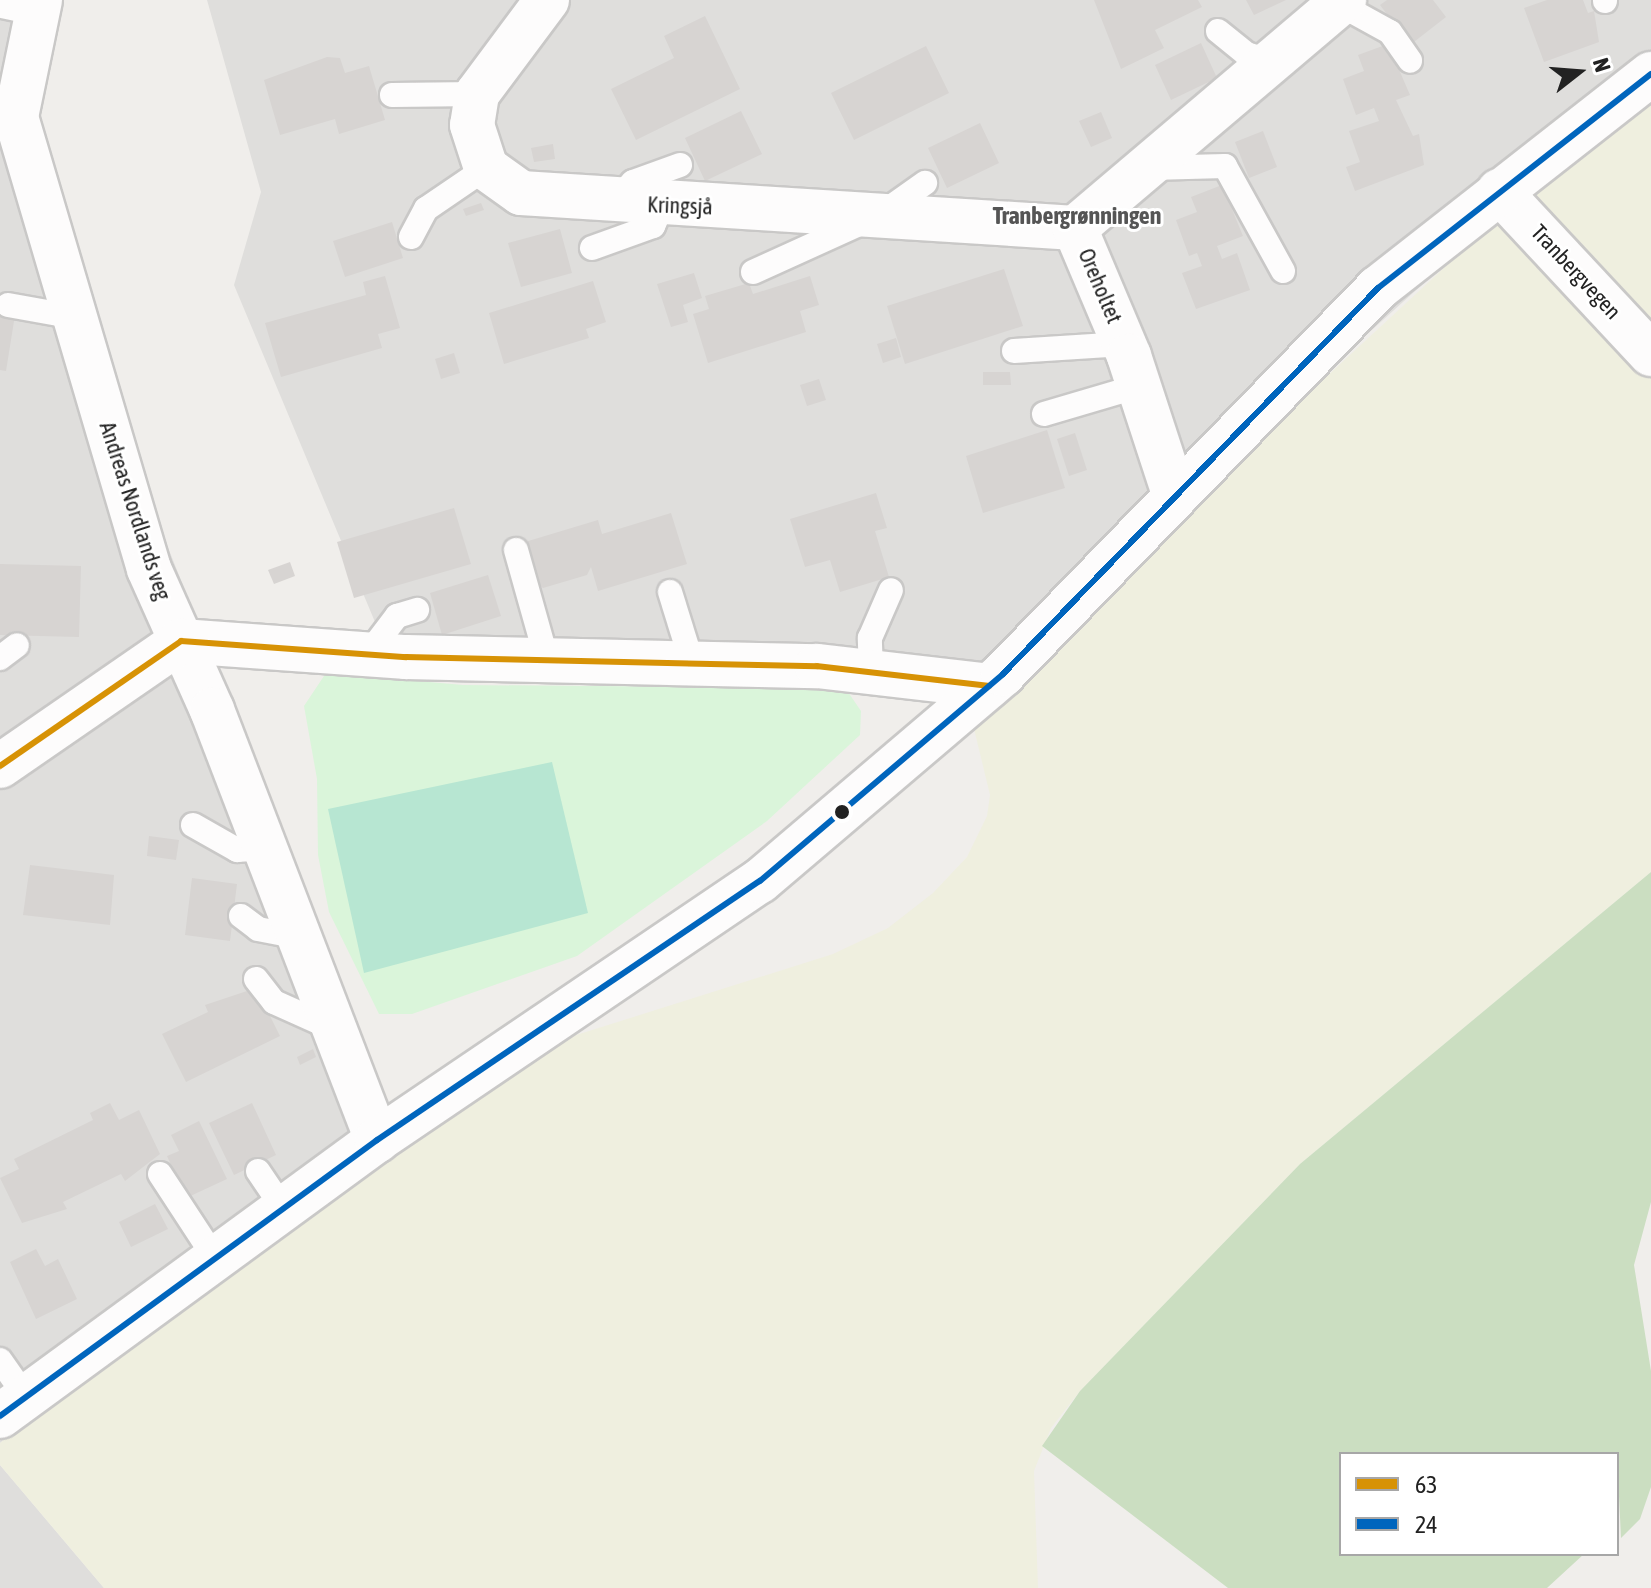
<!DOCTYPE html>
<html>
<head>
<meta charset="utf-8">
<style>
	body { margin:0 }
	#map { position:relative; width:1651px; height:1588px; overflow:hidden; background:#f0eeeb; font-family:"Asap Condensed",sans-serif }
	div>[style] { position:absolute }
	.residential>* { inset:0; background:#dfdedc }
	.farmland>* { inset:0; background:#efefdf }
	.forest>* { inset:0; background:#cbdec1 }
	.park>* { inset:0; background:#daf5da }
	.pitch>* { inset:0; background:#b7e6d2 }
	.building>* { inset:0; background:#d7d4d2 }
	.roads { filter:drop-shadow(2px 0 #c9c8c7) drop-shadow(-2px 0 #c9c8c7) drop-shadow(0 2px #c9c8c7) drop-shadow(0 -2px #c9c8c7) }
	.lane>* { height:24px; margin:-12px; padding:0 12px; transform-origin:12px; border-radius:12px; background:#fdfcfc }
	.street>* { height:44px; margin:-22px; padding:0 22px; transform-origin:22px; border-radius:22px; background:#fdfcfc }
	.bus-1>* { height:6px; margin:-3px; padding:0 3px; transform-origin:3px; border-radius:3px; background:#d79205 }
	.bus-2>* { height:6px; margin:-3px; padding:0 3px; transform-origin:3px; border-radius:3px; background:#0065bd }
	.dots>* { width:22px; height:22px; translate:-50% -50%; box-sizing:border-box; border:4px solid #fff; border-radius:50% }
	span { translate:-50% -50%; white-space:nowrap; text-align:center; line-height:1.15; -webkit-text-stroke:6px #fff; paint-order:stroke }
	.street-label { font-size:22px; color:#222 }
	.neighbourhood-label { font-size:24px; color:#555; font-weight:700 }
	.legend { position:absolute; left:1339px; top:1452px; width:280px; height:104px; box-sizing:border-box; background:#fff; border:2px solid #a7a7a7; margin:0; padding:10px 14px; list-style:none; font-size:24px; color:#222 }
	.legend li { display:flex; align-items:center; gap:16px; height:40px }
	.legend b { width:40px; border:2px solid #a7a7a7 }
	.north { position:absolute; left:1539px; top:32px; width:80px; height:80px; -webkit-text-stroke:6px #fff; paint-order:stroke; rotate:73deg; font-size:22px; font-weight:700; line-height:32px; text-align:center; color:#222 }
	.north::after { content:''; display:block; margin:auto; width:28px; height:36px; background:#222; clip-path:polygon(50% 0,100% 100%,50% 72%,0 100%) }
</style>
</head>
<body>
<div id="map">
	<div class="residential">
		<i style="clip-path:polygon(0 0,42px 0,11px 149px,394px 1121px,0 1443px)"></i>
		<i style="clip-path:polygon(207px 0,1651px 0,1651px 93px,1568px 153px,954px 707px,682px 657px,393px 665px,234px 285px,261px 192px)"></i>
		<i style="clip-path:polygon(0 1465px,104px 1588px,0 1588px)"></i>
	</div>
	<div class="farmland">
		<i style="clip-path:polygon(1651px 93px,1651px 872px,1300px 1164px,1080px 1391px,1051px 1428px,1034px 1471px,1038px 1588px,104px 1588px,0 1465px,0 1443px,393px 1122px,475px 1067px,833px 954px,888px 928px,933px 893px,967px 857px,987px 816px,990px 795px,969px 708px,1568px 153px)"></i>
	</div>
	<div class="forest">
		<i style="clip-path:polygon(1651px 872px,1651px 1202px,1634px 1265px,1651px 1371px,1651px 1487px,1640px 1519px,1621px 1538px,1617px 1454px,1341px 1454px,1341px 1554px,1584px 1554px,1547px 1588px,1228px 1588px,1042px 1446px,1080px 1391px,1300px 1164px)"></i>
	</div>
	<div class="park">
		<i style="clip-path:polygon(326px 673px,463px 685px,825px 688px,848px 692px,861px 711px,860px 735px,767px 821px,577px 956px,412px 1014px,379px 1014px,329px 912px,318px 855px,317px 779px,304px 706px)"></i>
	</div>
	<div class="pitch">
		<i style="clip-path:polygon(552px 762px,588px 913px,364px 973px,328px 809px)"></i>
	</div>
	<div class="building">
		<i style="clip-path:polygon(1094px 0,1198px 0,1202px 7px,1155px 30px,1164px 48px,1121px 69px)"></i>
		<i style="clip-path:polygon(1246px 0,1286px 0,1254px 15px)"></i>
		<i style="clip-path:polygon(1387px 0,1433px 0,1446px 17px,1410px 45px,1380px 5px)"></i>
		<i style="clip-path:polygon(1547px 0,1583px 0,1588px 13px,1594px 11px,1599px 42px,1544px 62px,1524px 8px)"></i>
		<i style="clip-path:polygon(705px 16px,740px 89px,636px 140px,611px 89px,674px 58px,664px 36px)"></i>
		<i style="clip-path:polygon(1201px 43px,1217px 78px,1171px 100px,1155px 65px)"></i>
		<i style="clip-path:polygon(1388px 44px,1410px 95px,1396px 100px,1413px 136px,1419px 134px,1424px 165px,1355px 191px,1346px 167px,1360px 162px,1349px 131px,1379px 121px,1374px 108px,1356px 115px,1343px 79px,1364px 71px,1358px 55px)"></i>
		<i style="clip-path:polygon(926px 46px,949px 93px,854px 140px,831px 93px)"></i>
		<i style="clip-path:polygon(327px 57px,340px 58px,345px 73px,369px 66px,385px 120px,339px 134px,335px 119px,280px 135px,264px 80px)"></i>
		<i style="clip-path:polygon(741px 111px,762px 154px,705px 181px,685px 138px)"></i>
		<i style="clip-path:polygon(1101px 112px,1112px 138px,1091px 147px,1079px 121px)"></i>
		<i style="clip-path:polygon(980px 123px,999px 163px,947px 188px,928px 148px)"></i>
		<i style="clip-path:polygon(1263px 131px,1277px 167px,1249px 178px,1235px 142px)"></i>
		<i style="clip-path:polygon(553px 144px,555px 159px,534px 162px,531px 148px)"></i>
		<i style="clip-path:polygon(1222px 185px,1243px 236px,1217px 246px,1222px 259px,1237px 253px,1250px 290px,1196px 309px,1182px 273px,1202px 266px,1197px 253px,1189px 256px,1176px 220px,1197px 212px,1191px 197px)"></i>
		<i style="clip-path:polygon(481px 203px,484px 210px,466px 216px,463px 209px)"></i>
		<i style="clip-path:polygon(392px 222px,403px 258px,345px 277px,333px 241px)"></i>
		<i style="clip-path:polygon(560px 229px,572px 273px,521px 287px,508px 243px)"></i>
		<i style="clip-path:polygon(1004px 269px,1023px 326px,905px 364px,887px 306px)"></i>
		<i style="clip-path:polygon(694px 273px,702px 298px,683px 305px,688px 322px,671px 327px,657px 284px)"></i>
		<i style="clip-path:polygon(385px 276px,400px 328px,378px 334px,382px 348px,281px 377px,265px 323px,366px 295px,363px 282px)"></i>
		<i style="clip-path:polygon(810px 276px,819px 305px,800px 311px,806px 332px,708px 363px,693px 314px,709px 309px,705px 296px,749px 283px,753px 294px)"></i>
		<i style="clip-path:polygon(593px 281px,606px 322px,586px 329px,589px 338px,504px 364px,489px 313px)"></i>
		<i style="clip-path:polygon(0 313px,15px 315px,6px 371px,0 370px)"></i>
		<i style="clip-path:polygon(896px 338px,901px 357px,883px 363px,877px 344px)"></i>
		<i style="clip-path:polygon(454px 353px,460px 373px,441px 379px,435px 359px)"></i>
		<i style="clip-path:polygon(983px 372px,1010px 372px,1011px 385px,983px 385px)"></i>
		<i style="clip-path:polygon(819px 379px,826px 400px,807px 406px,800px 385px)"></i>
		<i style="clip-path:polygon(1047px 430px,1065px 488px,983px 513px,966px 456px)"></i>
		<i style="clip-path:polygon(1075px 433px,1087px 470px,1069px 476px,1057px 439px)"></i>
		<i style="clip-path:polygon(876px 493px,887px 528px,875px 531px,889px 577px,840px 592px,830px 560px,805px 567px,790px 519px)"></i>
		<i style="clip-path:polygon(454px 508px,471px 564px,354px 598px,337px 542px)"></i>
		<i style="clip-path:polygon(671px 513px,687px 564px,598px 591px,591px 567px,587px 575px,543px 588px,537px 583px,525px 542px,598px 520px,602px 534px)"></i>
		<i style="clip-path:polygon(290px 562px,295px 576px,274px 584px,268px 570px)"></i>
		<i style="clip-path:polygon(0 564px,81px 566px,79px 637px,0 635px)"></i>
		<i style="clip-path:polygon(488px 575px,501px 616px,442px 635px,430px 593px)"></i>
		<i style="clip-path:polygon(149px 836px,179px 840px,176px 860px,147px 856px)"></i>
		<i style="clip-path:polygon(30px 865px,114px 875px,110px 925px,23px 915px)"></i>
		<i style="clip-path:polygon(192px 878px,237px 884px,230px 941px,185px 935px)"></i>
		<i style="clip-path:polygon(256px 988px,280px 1036px,186px 1082px,162px 1034px,208px 1012px,205px 1005px)"></i>
		<i style="clip-path:polygon(313px 1049px,316px 1057px,300px 1065px,297px 1057px)"></i>
		<i style="clip-path:polygon(110px 1103px,119px 1120px,139px 1110px,160px 1154px,125px 1181px,121px 1174px,63px 1202px,67px 1209px,22px 1223px,0 1178px,19px 1169px,14px 1159px,93px 1120px,90px 1113px)"></i>
		<i style="clip-path:polygon(252px 1103px,276px 1155px,234px 1175px,209px 1123px)"></i>
		<i style="clip-path:polygon(199px 1121px,227px 1179px,186px 1198px,167px 1156px,179px 1151px,171px 1135px)"></i>
		<i style="clip-path:polygon(155px 1204px,168px 1229px,131px 1247px,119px 1222px)"></i>
		<i style="clip-path:polygon(36px 1249px,45px 1266px,58px 1259px,77px 1299px,36px 1319px,10px 1262px)"></i>
	</div>
	<div class="roads">
		<div class="lane">
			<i style="left:1605px;top:0;width:1px;rotate:90deg"></i>
			<i style="left:1339px;top:4px;width:58px;rotate:28.8deg"></i>
			<i style="left:1390px;top:32px;width:35px;rotate:55deg"></i>
			<i style="left:2px;top:6px;width:35px;rotate:12deg"></i>
			<i style="left:1218px;top:31px;width:36px;rotate:39deg"></i>
			<i style="left:1246px;top:54px;width:29px;rotate:16deg"></i>
			<i style="left:392px;top:95px;width:85px;rotate:-0.7deg"></i>
			<i style="left:1150px;top:168px;width:75px;rotate:-1.5deg"></i>
			<i style="left:1225px;top:166px;width:120px;rotate:61.1deg"></i>
			<i style="left:617px;top:199px;width:23px;rotate:-47deg"></i>
			<i style="left:633px;top:182px;width:50px;rotate:-19.9deg"></i>
			<i style="left:411px;top:237px;width:32px;rotate:-62deg"></i>
			<i style="left:426px;top:209px;width:73px;rotate:-34.3deg"></i>
			<i style="left:592px;top:248px;width:65px;rotate:-19.8deg"></i>
			<i style="left:653px;top:226px;width:22px;rotate:-66deg"></i>
			<i style="left:753px;top:272px;width:141px;rotate:-24.4deg"></i>
			<i style="left:881px;top:214px;width:54px;rotate:-35.2deg"></i>
			<i style="left:8px;top:305px;width:68px;rotate:10.2deg"></i>
			<i style="left:1014px;top:351px;width:110px;rotate:-3.6deg"></i>
			<i style="left:1044px;top:414px;width:99px;rotate:-16.4deg"></i>
			<i style="left:516px;top:550px;width:114px;rotate:74.3deg"></i>
			<i style="left:670px;top:592px;width:74px;rotate:72.8deg"></i>
			<i style="left:368px;top:654px;width:48px;rotate:-52.7deg"></i>
			<i style="left:397px;top:616px;width:21px;rotate:-17deg"></i>
			<i style="left:0;top:658px;width:21px;rotate:-37deg"></i>
			<i style="left:871px;top:673px;width:35px;rotate:-92deg"></i>
			<i style="left:870px;top:638px;width:52px;rotate:-66.4deg"></i>
			<i style="left:193px;top:825px;width:51px;rotate:29.6deg"></i>
			<i style="left:237px;top:850px;width:28px;rotate:-4deg"></i>
			<i style="left:241px;top:916px;width:21px;rotate:37deg"></i>
			<i style="left:258px;top:929px;width:42px;rotate:11deg"></i>
			<i style="left:256px;top:979px;width:29px;rotate:52deg"></i>
			<i style="left:274px;top:1002px;width:66px;rotate:24.2deg"></i>
			<i style="left:258px;top:1171px;width:45px;rotate:56deg"></i>
			<i style="left:160px;top:1174px;width:100px;rotate:56.8deg"></i>
			<i style="left:0;top:1360px;width:45px;rotate:54.9deg"></i>
		</div>
		<div class="street">
			<i style="left:40px;top:0;width:119px;rotate:101.6deg"></i>
			<i style="left:16px;top:117px;width:471px;rotate:73.6deg"></i>
			<i style="left:149px;top:569px;width:154px;rotate:65.9deg"></i>
			<i style="left:212px;top:710px;width:461px;rotate:69deg"></i>
			<i style="left:547px;top:0;width:117px;rotate:126.7deg"></i>
			<i style="left:477px;top:94px;width:31px;rotate:99deg"></i>
			<i style="left:472px;top:125px;width:45px;rotate:72deg"></i>
			<i style="left:486px;top:168px;width:43px;rotate:35.5deg"></i>
			<i style="left:521px;top:193px;width:555px;rotate:3.61deg"></i>
			<i style="left:1499px;top:191px;width:223px;rotate:47deg"></i>
			<i style="left:1075px;top:228px;width:353px;rotate:-40.3deg"></i>
			<i style="left:1075px;top:228px;width:139px;rotate:67.1deg"></i>
			<i style="left:1129px;top:356px;width:148px;rotate:71.9deg"></i>
			<i style="left:0;top:766px;width:220px;rotate:-34.6deg"></i>
			<i style="left:181px;top:641px;width:226px;rotate:4.1deg"></i>
			<i style="left:406px;top:657px;width:411px;rotate:1.3deg"></i>
			<i style="left:817px;top:666px;width:173px;rotate:6.6deg"></i>
			<i style="left:0;top:1416px;width:467px;rotate:-36.2deg"></i>
			<i style="left:377px;top:1140px;width:462px;rotate:-34.1deg"></i>
			<i style="left:760px;top:881px;width:319px;rotate:-40.4deg"></i>
			<i style="left:1003px;top:674px;width:538px;rotate:-45.83deg"></i>
			<i style="left:1378px;top:288px;width:347px;rotate:-38.1deg"></i>
		</div>
	</div>
	<div class="bus-1">
		<i style="left:0;top:766px;width:220px;rotate:-34.6deg"></i>
		<i style="left:181px;top:641px;width:226px;rotate:4.1deg"></i>
		<i style="left:406px;top:657px;width:411px;rotate:1.3deg"></i>
		<i style="left:817px;top:666px;width:173px;rotate:6.6deg"></i>
	</div>
	<div class="bus-2">
		<i style="left:0;top:1416px;width:467px;rotate:-36.2deg"></i>
		<i style="left:377px;top:1140px;width:462px;rotate:-34.1deg"></i>
		<i style="left:760px;top:881px;width:319px;rotate:-40.4deg"></i>
		<i style="left:1003px;top:674px;width:538px;rotate:-45.83deg"></i>
		<i style="left:1378px;top:288px;width:347px;rotate:-38.1deg"></i>
	</div>
	<div class="dots">
		<i style="left:842px;top:812px;background:#222"></i>
	</div>
	<div class="street-label">
		<span style="left:680px;top:206px;rotate:2deg">Kringsjå</span>
		<span style="left:1576px;top:272px;rotate:47deg">Tranbergvegen</span>
		<span style="left:1100px;top:286px;rotate:67deg">Oreholtet</span>
		<span style="left:135px;top:511px;rotate:72deg">Andreas Nordlands veg</span>
	</div>
	<div class="neighbourhood-label">
		<span style="left:1077px;top:216px">Tranbergrønningen</span>
	</div>
	<ul class="legend">
	<li><b style="height:10px;background:#d79205"></b>63</li>
	<li><b style="height:10px;background:#0065bd"></b>24</li>
	</ul>
	<div class="north">N</div>
</div>
</body>
</html>
